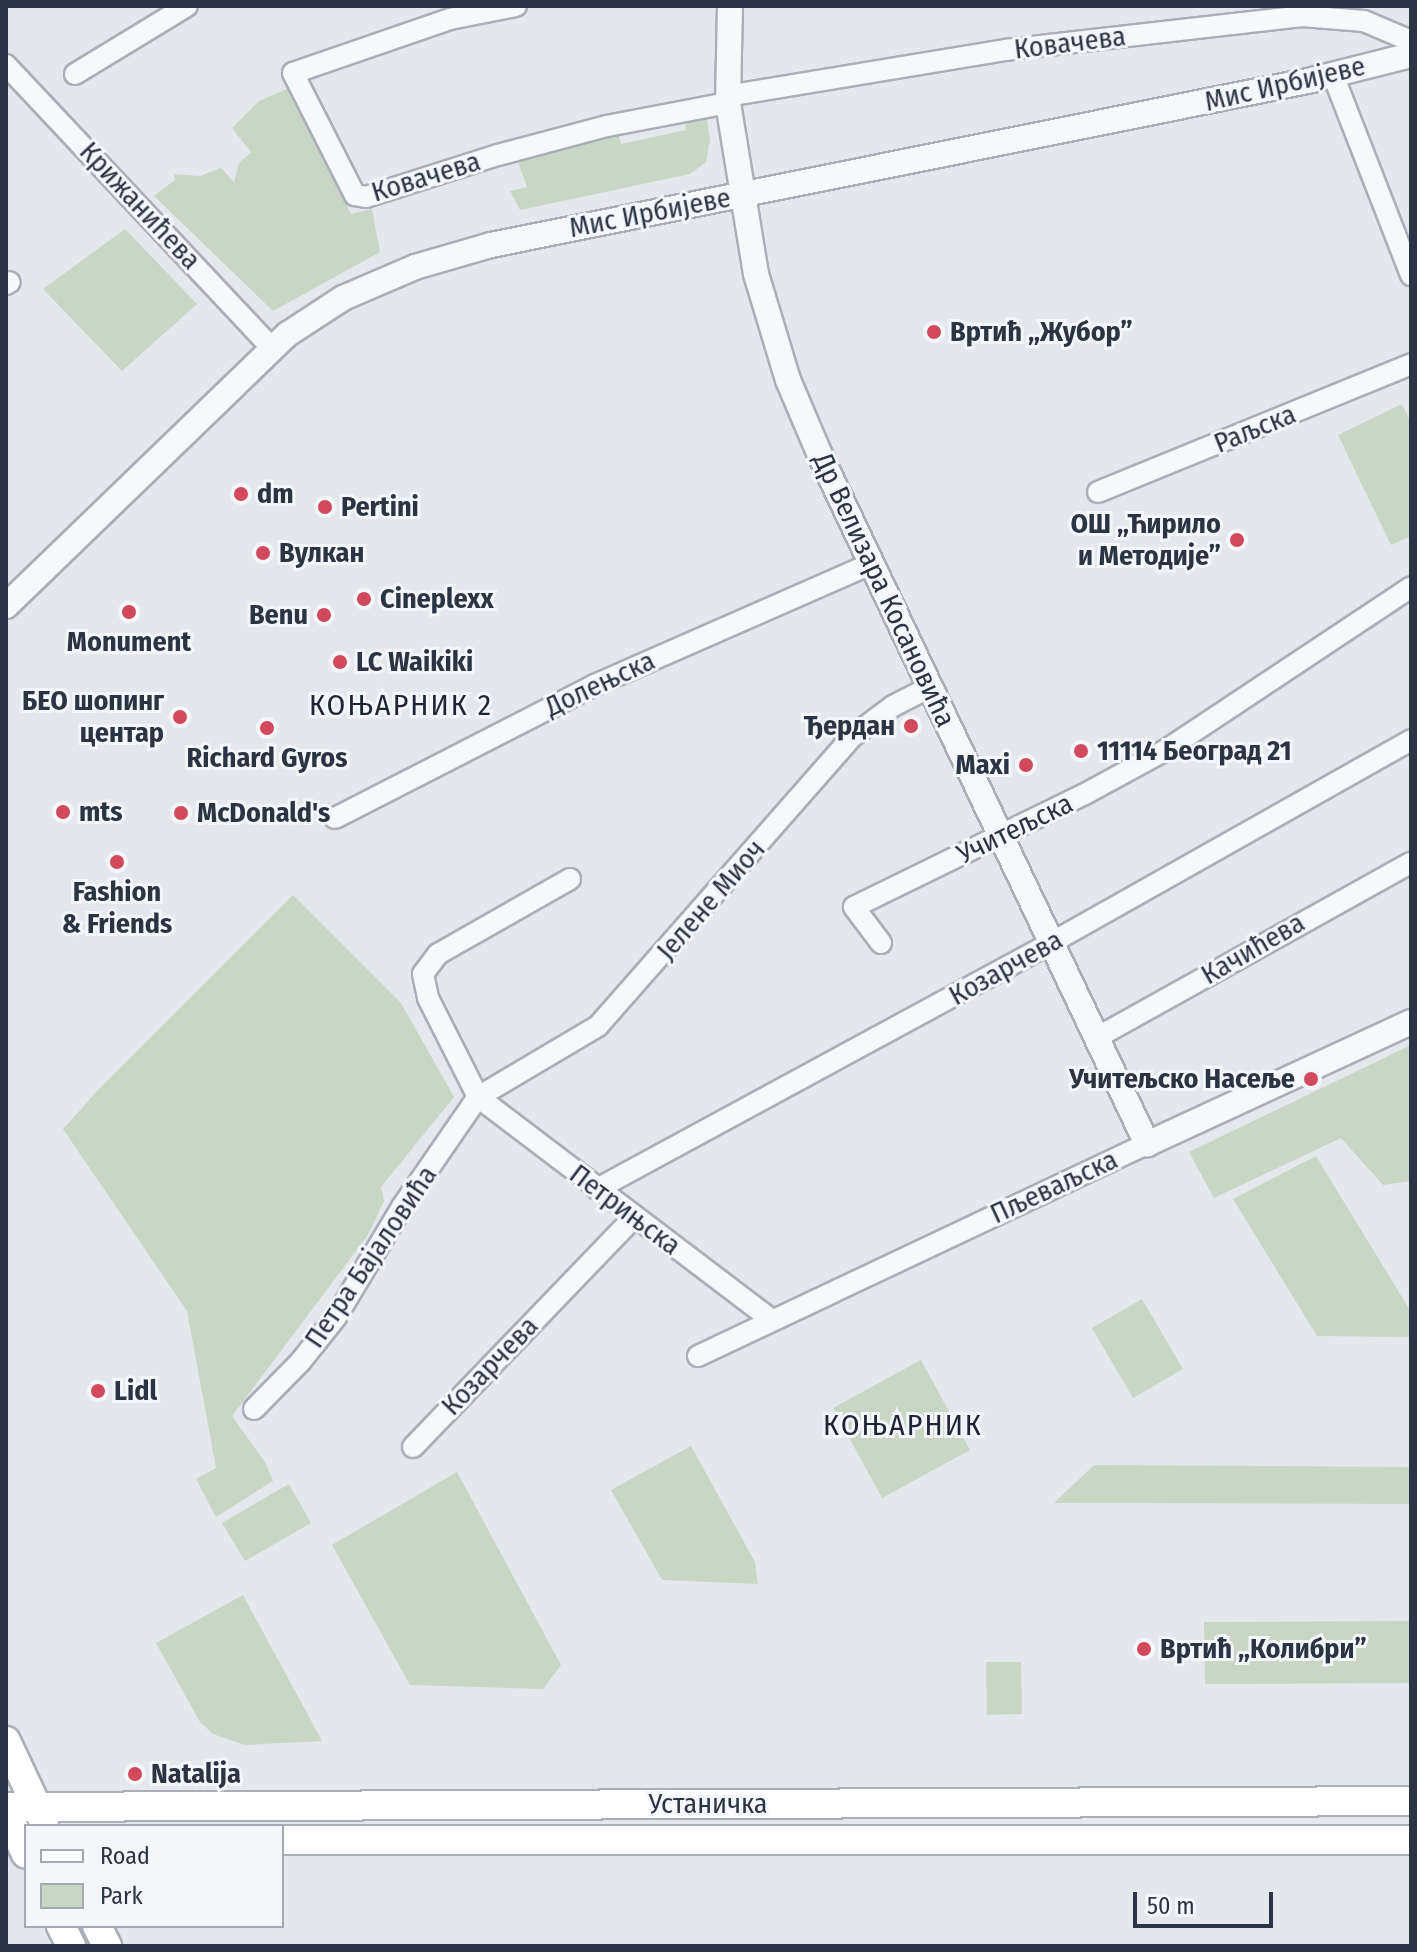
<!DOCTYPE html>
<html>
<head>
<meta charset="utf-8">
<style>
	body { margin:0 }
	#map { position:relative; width:1417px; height:1952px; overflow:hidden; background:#e4e7ec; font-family:"Fira Sans Condensed",sans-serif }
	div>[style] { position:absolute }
	.green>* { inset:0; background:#c9d6c5 }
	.roads { filter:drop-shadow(2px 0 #a9aeb7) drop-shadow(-2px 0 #a9aeb7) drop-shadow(0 2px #a9aeb7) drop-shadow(0 -2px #a9aeb7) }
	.minor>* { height:20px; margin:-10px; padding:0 10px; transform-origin:10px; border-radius:10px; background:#f7f8fa }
	.tertiary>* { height:24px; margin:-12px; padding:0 12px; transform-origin:12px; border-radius:12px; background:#f7f8fa }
	.secondary>* { height:28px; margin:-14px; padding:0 14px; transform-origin:14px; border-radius:14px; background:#fff }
	.dots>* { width:22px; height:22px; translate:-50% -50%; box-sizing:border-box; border:4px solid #f4f6f9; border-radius:50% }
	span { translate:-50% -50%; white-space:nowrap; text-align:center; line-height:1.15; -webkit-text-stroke:6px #f4f6f9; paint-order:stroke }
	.street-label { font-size:28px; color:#2b3445 }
	.poi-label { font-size:28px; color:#2b3445; font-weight:700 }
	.left { translate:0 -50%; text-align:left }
	.right { translate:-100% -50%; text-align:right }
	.neighbourhood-label { font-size:30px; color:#1d2536; letter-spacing:2px }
	.frame { position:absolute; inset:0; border:8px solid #2b3445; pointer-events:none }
	.legend { position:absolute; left:24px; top:1824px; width:260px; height:104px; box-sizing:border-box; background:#f4f6f9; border:2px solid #a4a8b1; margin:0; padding:10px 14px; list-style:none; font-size:24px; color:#2b3445 }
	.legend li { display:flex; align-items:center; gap:16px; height:40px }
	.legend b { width:40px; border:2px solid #a4a8b1 }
	.scale { position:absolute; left:1133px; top:1892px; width:140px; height:36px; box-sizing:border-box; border:4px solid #2b3445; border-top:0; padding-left:10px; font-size:24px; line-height:28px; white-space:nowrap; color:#2b3445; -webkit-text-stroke:6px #f4f6f9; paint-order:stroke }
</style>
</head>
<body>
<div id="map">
	<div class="green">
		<i style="clip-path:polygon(287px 89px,351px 214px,372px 209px,380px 252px,273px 311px,154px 196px,175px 180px,174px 174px,200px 176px,221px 168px,234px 182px,239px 163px,251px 152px,232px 128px,259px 101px)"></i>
		<i style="clip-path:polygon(706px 113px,710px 139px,706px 162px,690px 174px,520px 210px,510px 191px,527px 187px,517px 159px,617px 129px,621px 144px,686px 130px,685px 117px)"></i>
		<i style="clip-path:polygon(125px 229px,197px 304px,122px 371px,43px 289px)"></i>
		<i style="clip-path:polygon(1402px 404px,1411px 423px,1411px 536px,1391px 545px,1338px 435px)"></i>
		<i style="clip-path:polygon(293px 895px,401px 1003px,454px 1097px,381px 1187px,384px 1201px,368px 1235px,232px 1416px,265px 1462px,273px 1481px,216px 1517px,196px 1479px,216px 1468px,187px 1311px,63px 1129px,100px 1088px)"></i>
		<i style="clip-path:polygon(1411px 1045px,1411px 1181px,1383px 1185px,1341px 1138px,1214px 1198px,1189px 1152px)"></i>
		<i style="clip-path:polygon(1316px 1156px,1411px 1312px,1411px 1337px,1317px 1336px,1233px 1199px)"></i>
		<i style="clip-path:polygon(1142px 1299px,1183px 1369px,1133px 1398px,1092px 1328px)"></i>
		<i style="clip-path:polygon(921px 1360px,970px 1450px,882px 1498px,833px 1408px)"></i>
		<i style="clip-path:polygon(691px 1446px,755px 1562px,758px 1584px,662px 1580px,611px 1490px)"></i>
		<i style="clip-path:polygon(1094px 1465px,1411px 1467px,1411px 1504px,1054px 1503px)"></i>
		<i style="clip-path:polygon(457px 1472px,561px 1665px,543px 1689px,410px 1685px,332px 1545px)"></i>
		<i style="clip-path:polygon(289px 1484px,311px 1523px,245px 1561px,222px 1523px)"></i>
		<i style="clip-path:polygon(243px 1595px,322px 1741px,245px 1745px,213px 1734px,200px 1722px,156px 1643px)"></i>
		<i style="clip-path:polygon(1411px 1621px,1411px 1683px,1205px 1684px,1204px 1622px)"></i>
		<i style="clip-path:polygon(986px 1662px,1021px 1662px,1022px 1714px,987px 1715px)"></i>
	</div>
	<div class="roads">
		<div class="minor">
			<i style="left:516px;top:6px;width:67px;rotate:168.9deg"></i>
			<i style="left:450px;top:19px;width:166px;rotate:161deg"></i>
			<i style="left:293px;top:73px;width:137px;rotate:63.1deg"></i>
			<i style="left:355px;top:195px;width:11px;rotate:10deg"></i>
			<i style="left:366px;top:197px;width:139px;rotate:-17.7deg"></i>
			<i style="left:498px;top:155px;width:113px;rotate:-14.9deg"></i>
			<i style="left:607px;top:126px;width:123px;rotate:-10.8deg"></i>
			<i style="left:6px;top:65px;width:388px;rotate:46.8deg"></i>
			<i style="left:75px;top:74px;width:131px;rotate:-31.3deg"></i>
			<i style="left:1333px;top:75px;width:215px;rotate:68.7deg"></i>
			<i style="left:727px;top:96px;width:282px;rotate:-9.4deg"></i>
			<i style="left:1005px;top:50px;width:299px;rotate:-6.5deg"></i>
			<i style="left:1302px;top:16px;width:62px;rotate:4.6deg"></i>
			<i style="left:1364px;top:21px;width:51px;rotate:23.1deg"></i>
			<i style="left:6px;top:284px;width:4px;rotate:-27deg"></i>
			<i style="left:1098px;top:492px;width:338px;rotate:-22.2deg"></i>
			<i style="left:335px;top:818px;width:292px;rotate:-27.1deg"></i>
			<i style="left:595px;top:685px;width:301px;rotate:-23.7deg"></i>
			<i style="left:570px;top:879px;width:152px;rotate:150.4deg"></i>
			<i style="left:438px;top:954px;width:25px;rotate:127deg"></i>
			<i style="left:423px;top:974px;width:25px;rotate:78deg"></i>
			<i style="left:428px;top:998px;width:111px;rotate:63.2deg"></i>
			<i style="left:478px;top:1097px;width:369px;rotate:37.2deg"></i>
			<i style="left:881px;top:943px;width:45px;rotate:-126.9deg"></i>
			<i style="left:854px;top:907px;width:257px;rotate:-26.1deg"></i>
			<i style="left:1085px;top:794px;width:92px;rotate:-28.5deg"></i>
			<i style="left:1166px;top:750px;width:294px;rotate:-33.6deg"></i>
			<i style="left:1096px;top:1038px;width:360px;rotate:-29.1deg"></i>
			<i style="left:597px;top:1189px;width:516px;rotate:-28.45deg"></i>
			<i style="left:1051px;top:943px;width:413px;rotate:-29.4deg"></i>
			<i style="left:698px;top:1356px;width:497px;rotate:-25.3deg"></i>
			<i style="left:254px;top:1409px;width:67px;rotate:-45.6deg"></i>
			<i style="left:301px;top:1361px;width:56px;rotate:-51.5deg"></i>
			<i style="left:336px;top:1317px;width:128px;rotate:-59deg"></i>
			<i style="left:402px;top:1207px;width:134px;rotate:-55.4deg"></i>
			<i style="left:478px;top:1097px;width:139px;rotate:-30.6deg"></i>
			<i style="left:598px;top:1026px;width:386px;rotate:-48.7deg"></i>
			<i style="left:853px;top:736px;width:50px;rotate:-36.9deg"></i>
			<i style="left:893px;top:706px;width:42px;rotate:-27.2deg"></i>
			<i style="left:413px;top:1447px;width:319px;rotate:-46.1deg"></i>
		</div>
		<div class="tertiary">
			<i style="left:730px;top:6px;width:97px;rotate:91.2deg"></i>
			<i style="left:728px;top:103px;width:173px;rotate:80.7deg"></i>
			<i style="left:756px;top:274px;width:111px;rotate:73.2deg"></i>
			<i style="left:788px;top:380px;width:82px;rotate:66.9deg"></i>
			<i style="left:820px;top:455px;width:763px;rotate:64.61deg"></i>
			<i style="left:1147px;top:1144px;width:291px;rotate:-24.8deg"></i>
			<i style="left:6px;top:606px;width:392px;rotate:-44deg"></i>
			<i style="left:288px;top:334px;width:66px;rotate:-33.2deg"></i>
			<i style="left:343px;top:298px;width:78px;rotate:-23.3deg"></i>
			<i style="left:415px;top:267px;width:79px;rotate:-16.1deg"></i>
			<i style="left:491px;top:245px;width:837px;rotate:-11.36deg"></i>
			<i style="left:1312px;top:80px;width:102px;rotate:-14.2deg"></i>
		</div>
		<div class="secondary">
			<i style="left:6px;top:1741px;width:89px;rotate:64.9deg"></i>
			<i style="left:6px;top:1807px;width:1405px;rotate:-0.24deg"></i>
			<i style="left:6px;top:1811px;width:47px;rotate:65.1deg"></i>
			<i style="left:282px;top:1840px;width:1129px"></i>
			<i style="left:61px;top:1926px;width:22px;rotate:63deg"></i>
			<i style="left:97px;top:1926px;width:22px;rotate:63deg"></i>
		</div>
	</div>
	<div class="dots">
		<i style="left:934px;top:332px;background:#d1495b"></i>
		<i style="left:241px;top:494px;background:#d1495b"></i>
		<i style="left:325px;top:507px;background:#d1495b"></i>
		<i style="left:1237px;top:540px;background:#d1495b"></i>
		<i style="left:263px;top:553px;background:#d1495b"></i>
		<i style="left:364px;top:599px;background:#d1495b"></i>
		<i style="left:129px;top:612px;background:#d1495b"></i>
		<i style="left:324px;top:615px;background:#d1495b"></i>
		<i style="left:340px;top:662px;background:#d1495b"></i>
		<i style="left:180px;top:717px;background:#d1495b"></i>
		<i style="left:911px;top:726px;background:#d1495b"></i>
		<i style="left:267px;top:728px;background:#d1495b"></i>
		<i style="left:1081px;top:751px;background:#d1495b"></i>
		<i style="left:1026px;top:765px;background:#d1495b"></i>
		<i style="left:63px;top:812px;background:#d1495b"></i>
		<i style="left:181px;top:813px;background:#d1495b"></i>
		<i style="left:117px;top:862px;background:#d1495b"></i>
		<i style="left:1311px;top:1079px;background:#d1495b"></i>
		<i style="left:98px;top:1391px;background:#d1495b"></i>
		<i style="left:1144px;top:1649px;background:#d1495b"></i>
		<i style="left:135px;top:1774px;background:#d1495b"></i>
	</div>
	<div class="street-label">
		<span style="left:1070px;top:43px;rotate:-7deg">Ковачева</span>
		<span style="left:1285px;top:84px;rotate:-13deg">Мис Ирбијеве</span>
		<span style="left:426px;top:177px;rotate:-17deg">Ковачева</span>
		<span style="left:140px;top:206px;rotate:47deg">Крижанићева</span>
		<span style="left:650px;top:213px;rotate:-11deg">Мис Ирбијеве</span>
		<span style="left:1255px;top:429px;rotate:-22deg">Раљска</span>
		<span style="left:884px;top:590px;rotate:65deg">Др Велизара Косановића</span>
		<span style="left:600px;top:684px;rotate:-25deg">Долењска</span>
		<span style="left:1015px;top:829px;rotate:-26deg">Учитељска</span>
		<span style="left:711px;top:900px;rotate:-49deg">Јелене Миоч</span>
		<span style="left:1253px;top:949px;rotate:-30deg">Качићева</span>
		<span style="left:1006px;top:968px;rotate:-29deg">Козарчева</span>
		<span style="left:1054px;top:1187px;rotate:-25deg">Пљеваљска</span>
		<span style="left:625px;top:1210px;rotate:37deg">Петрињска</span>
		<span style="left:371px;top:1257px;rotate:-56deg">Петра Бајаловића</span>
		<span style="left:490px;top:1366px;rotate:-46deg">Козарчева</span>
		<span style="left:708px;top:1804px">Устаничка</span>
	</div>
	<div class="poi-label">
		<span class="left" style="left:950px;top:332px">Вртић „Жубор”</span>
		<span class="left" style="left:257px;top:494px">dm</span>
		<span class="left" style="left:341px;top:507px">Pertini</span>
		<span class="right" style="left:1221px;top:540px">ОШ „Ћирило<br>и Методије”</span>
		<span class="left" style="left:279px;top:553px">Вулкан</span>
		<span class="left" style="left:380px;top:599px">Cineplexx</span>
		<span class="right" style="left:308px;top:615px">Benu</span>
		<span style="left:129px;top:642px">Monument</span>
		<span class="left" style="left:356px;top:662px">LC Waikiki</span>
		<span class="right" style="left:164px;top:717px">БЕО шопинг<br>центар</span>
		<span class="right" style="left:895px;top:726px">Ђердан</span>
		<span class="left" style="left:1097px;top:751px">11114 Београд 21</span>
		<span style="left:267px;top:758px">Richard Gyros</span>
		<span class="right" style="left:1010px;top:765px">Maxi</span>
		<span class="left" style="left:79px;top:812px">mts</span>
		<span class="left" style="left:197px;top:813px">McDonald's</span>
		<span style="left:117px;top:908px">Fashion<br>&amp; Friends</span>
		<span class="right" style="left:1295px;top:1079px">Учитељско Насеље</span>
		<span class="left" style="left:114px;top:1391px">Lidl</span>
		<span class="left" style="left:1160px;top:1649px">Вртић „Колибри”</span>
		<span class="left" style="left:151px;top:1774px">Natalija</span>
	</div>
	<div class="neighbourhood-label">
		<span style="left:401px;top:705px">КОЊАРНИК 2</span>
		<span style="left:903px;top:1425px">КОЊАРНИК</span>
	</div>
	<div class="frame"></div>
	<ul class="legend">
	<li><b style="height:10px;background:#fff"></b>Road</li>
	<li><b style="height:22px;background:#c9d6c5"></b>Park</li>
	</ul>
	<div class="scale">50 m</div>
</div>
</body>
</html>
